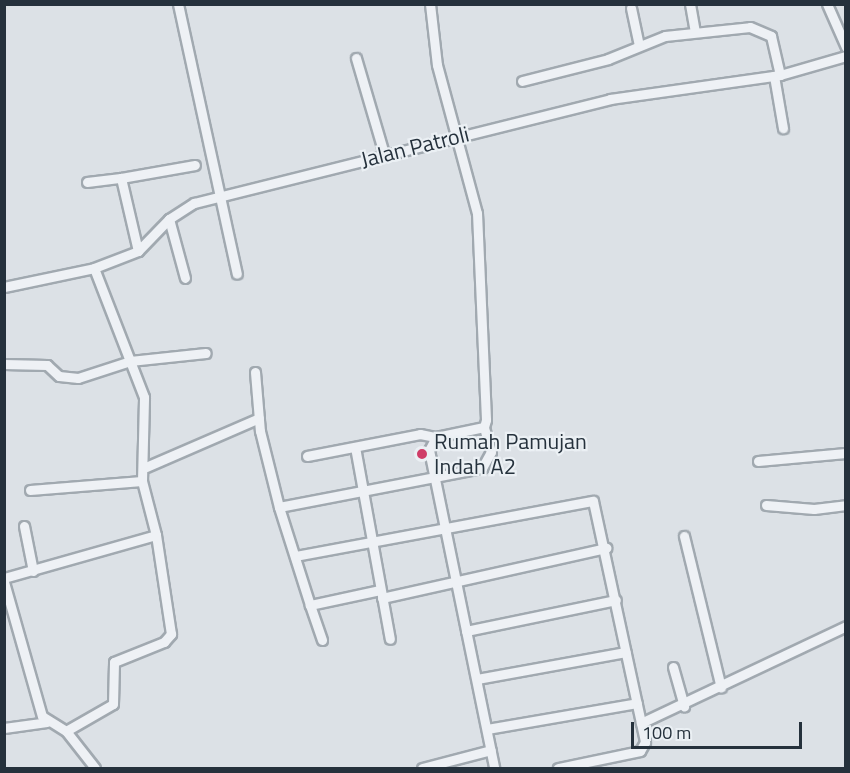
<!DOCTYPE html>
<html>
<head>
<meta charset="utf-8">
<style>
	body { margin:0 }
	#map { position:relative; width:850px; height:773px; overflow:hidden; background:#dce1e6; font-family:"Titillium Web",sans-serif }
	div>[style] { position:absolute }
	.roads { filter:drop-shadow(2px 0 #a1a9b0) drop-shadow(-2px 0 #a1a9b0) drop-shadow(0 2px #a1a9b0) drop-shadow(0 -2px #a1a9b0) }
	.minor>* { height:9px; margin:-4.5px; padding:0 4.5px; transform-origin:4.5px; border-radius:4.5px; background:#eef1f5 }
	.dots>* { width:16px; height:16px; translate:-50% -50%; box-sizing:border-box; border:3px solid #ebf0f4; border-radius:50% }
	span { translate:-50% -50%; white-space:nowrap; text-align:center; line-height:1.15; -webkit-text-stroke:4.5px #ebf0f4; paint-order:stroke }
	.street-label { font-size:22px; color:#25313c }
	.poi-label { font-size:22px; color:#25313c }
	.left { translate:0 -50%; text-align:left }
	.frame { position:absolute; inset:0; border:6px solid #25313c; pointer-events:none }
	.scale { position:absolute; left:631px; top:722px; width:171px; height:27px; box-sizing:border-box; border:3px solid #25313c; border-top:0; padding-left:8px; font-size:18px; line-height:21px; white-space:nowrap; color:#25313c; -webkit-text-stroke:4px #ebf0f4; paint-order:stroke }
</style>
</head>
<body>
<div id="map">
	<div class="roads">
		<div class="minor">
			<i style="left:178px;top:4px;width:276px;rotate:77.7deg"></i>
			<i style="left:430px;top:4px;width:61px;rotate:83.5deg"></i>
			<i style="left:437px;top:65px;width:153px;rotate:74.9deg"></i>
			<i style="left:477px;top:213px;width:207px;rotate:87.5deg"></i>
			<i style="left:486px;top:420px;width:7px;rotate:106deg"></i>
			<i style="left:484px;top:427px;width:49px;rotate:168.2deg"></i>
			<i style="left:436px;top:437px;width:15px;rotate:118deg"></i>
			<i style="left:429px;top:450px;width:325px;rotate:78.4deg"></i>
			<i style="left:690px;top:4px;width:27px;rotate:80deg"></i>
			<i style="left:827px;top:4px;width:47px;rotate:66.2deg"></i>
			<i style="left:631px;top:8px;width:38px;rotate:78deg"></i>
			<i style="left:356px;top:58px;width:100px;rotate:73.7deg"></i>
			<i style="left:774px;top:76px;width:53px;rotate:80.2deg"></i>
			<i style="left:522px;top:81px;width:89px;rotate:-14.3deg"></i>
			<i style="left:608px;top:59px;width:61px;rotate:-22deg"></i>
			<i style="left:665px;top:36px;width:85px;rotate:-6deg"></i>
			<i style="left:750px;top:27px;width:23px;rotate:23deg"></i>
			<i style="left:771px;top:36px;width:40px;rotate:77deg"></i>
			<i style="left:87px;top:182px;width:34px;rotate:-7deg"></i>
			<i style="left:169px;top:219px;width:61px;rotate:74.8deg"></i>
			<i style="left:138px;top:251px;width:75px;rotate:-103.1deg"></i>
			<i style="left:121px;top:178px;width:75px;rotate:-10deg"></i>
			<i style="left:4px;top:287px;width:92px;rotate:-11.9deg"></i>
			<i style="left:94px;top:268px;width:47px;rotate:-21.1deg"></i>
			<i style="left:138px;top:251px;width:45px;rotate:-45.9deg"></i>
			<i style="left:169px;top:219px;width:30px;rotate:-33deg"></i>
			<i style="left:194px;top:203px;width:429px;rotate:-14deg"></i>
			<i style="left:610px;top:99px;width:172px;rotate:-8deg"></i>
			<i style="left:780px;top:75px;width:69px;rotate:-16.1deg"></i>
			<i style="left:4px;top:364px;width:43px;rotate:1.3deg"></i>
			<i style="left:47px;top:365px;width:16px;rotate:43deg"></i>
			<i style="left:59px;top:376px;width:19px;rotate:6deg"></i>
			<i style="left:78px;top:378px;width:55px;rotate:-18.1deg"></i>
			<i style="left:130px;top:361px;width:76px;rotate:-6deg"></i>
			<i style="left:255px;top:372px;width:59px;rotate:85.2deg"></i>
			<i style="left:260px;top:431px;width:78px;rotate:76deg"></i>
			<i style="left:355px;top:447px;width:195px;rotate:79.7deg"></i>
			<i style="left:307px;top:456px;width:115px;rotate:-11deg"></i>
			<i style="left:420px;top:434px;width:16px;rotate:11deg"></i>
			<i style="left:758px;top:461px;width:88px;rotate:-5.2deg"></i>
			<i style="left:146px;top:467px;width:123px;rotate:-23.4deg"></i>
			<i style="left:30px;top:490px;width:112px;rotate:-4.6deg"></i>
			<i style="left:766px;top:505px;width:48px;rotate:4.8deg"></i>
			<i style="left:814px;top:509px;width:32px;rotate:-7deg"></i>
			<i style="left:24px;top:526px;width:46px;rotate:78.7deg"></i>
			<i style="left:684px;top:536px;width:156px;rotate:76.3deg"></i>
			<i style="left:295px;top:556px;width:303px;rotate:-10.5deg"></i>
			<i style="left:593px;top:501px;width:247px;rotate:77.8deg"></i>
			<i style="left:645px;top:742px;width:10px;rotate:119deg"></i>
			<i style="left:640px;top:751px;width:84px;rotate:168.3deg"></i>
			<i style="left:4px;top:578px;width:158px;rotate:-15.8deg"></i>
			<i style="left:156px;top:535px;width:56px;rotate:-104.5deg"></i>
			<i style="left:142px;top:481px;width:84px;rotate:-88.6deg"></i>
			<i style="left:144px;top:397px;width:138px;rotate:-111.2deg"></i>
			<i style="left:4px;top:582px;width:139px;rotate:74.2deg"></i>
			<i style="left:42px;top:716px;width:28px;rotate:32deg"></i>
			<i style="left:66px;top:731px;width:47px;rotate:51.9deg"></i>
			<i style="left:380px;top:590px;width:72px;rotate:167.9deg"></i>
			<i style="left:310px;top:605px;width:103px;rotate:-107.6deg"></i>
			<i style="left:279px;top:507px;width:207px;rotate:-10.9deg"></i>
			<i style="left:482px;top:468px;width:18px;rotate:-61deg"></i>
			<i style="left:491px;top:452px;width:26px;rotate:-106deg"></i>
			<i style="left:382px;top:598px;width:230px;rotate:-12.6deg"></i>
			<i style="left:310px;top:605px;width:37px;rotate:71deg"></i>
			<i style="left:466px;top:631px;width:153px;rotate:-11.7deg"></i>
			<i style="left:673px;top:667px;width:41px;rotate:74.2deg"></i>
			<i style="left:477px;top:679px;width:151px;rotate:-10.3deg"></i>
			<i style="left:641px;top:723px;width:227px;rotate:-25.3deg"></i>
			<i style="left:4px;top:728px;width:43px;rotate:-7.9deg"></i>
			<i style="left:487px;top:729px;width:152px;rotate:-9.8deg"></i>
			<i style="left:66px;top:731px;width:54px;rotate:-29.9deg"></i>
			<i style="left:113px;top:704px;width:42px;rotate:-88.6deg"></i>
			<i style="left:114px;top:662px;width:54px;rotate:-21.8deg"></i>
			<i style="left:164px;top:642px;width:11px;rotate:-49deg"></i>
			<i style="left:171px;top:634px;width:100px;rotate:-98.6deg"></i>
			<i style="left:422px;top:768px;width:71px;rotate:-14.6deg"></i>
		</div>
	</div>
	<div class="dots">
		<i style="left:422px;top:454px;background:#cf3d67"></i>
	</div>
	<div class="street-label">
		<span style="left:415px;top:147px;rotate:-14deg">Jalan Patroli</span>
	</div>
	<div class="poi-label">
		<span class="left" style="left:434px;top:454px">Rumah Pamujan<br>Indah A2</span>
	</div>
	<div class="frame"></div>
	<div class="scale">100 m</div>
</div>
</body>
</html>
